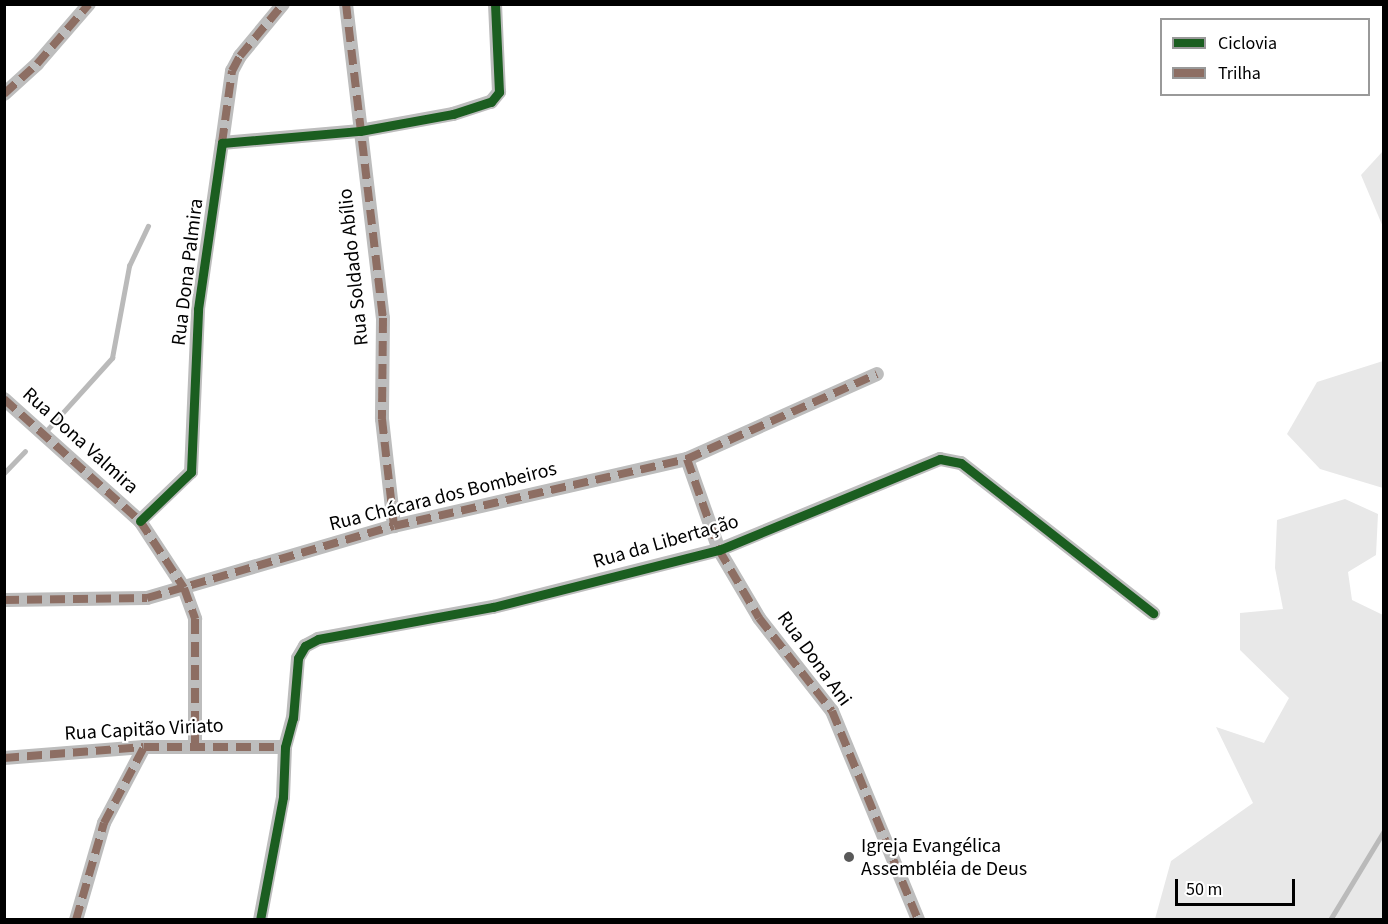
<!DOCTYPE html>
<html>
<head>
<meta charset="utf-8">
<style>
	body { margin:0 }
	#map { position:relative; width:1388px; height:924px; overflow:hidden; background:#fff; font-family:"Source Sans 3",sans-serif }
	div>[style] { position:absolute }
	.green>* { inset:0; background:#e8e8e8 }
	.stream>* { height:4.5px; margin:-2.25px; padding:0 2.25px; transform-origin:2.25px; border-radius:2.25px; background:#bababa }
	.minor>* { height:14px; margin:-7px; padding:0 7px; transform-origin:7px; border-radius:7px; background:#bdbdbd }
	.quiet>* { height:8px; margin-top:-4px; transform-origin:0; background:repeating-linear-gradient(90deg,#8d6e63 0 15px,transparent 0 23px) }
	.cycleway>* { height:9px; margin:-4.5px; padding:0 4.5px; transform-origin:4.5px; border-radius:4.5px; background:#1b5e20 }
	.dots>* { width:16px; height:16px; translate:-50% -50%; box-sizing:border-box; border:3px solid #fff; border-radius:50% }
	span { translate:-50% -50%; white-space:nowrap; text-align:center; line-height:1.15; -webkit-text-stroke:4.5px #fff; paint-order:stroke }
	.street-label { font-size:20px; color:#000 }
	.poi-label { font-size:20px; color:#000 }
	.left { translate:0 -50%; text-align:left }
	.frame { position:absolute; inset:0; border:6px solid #000; pointer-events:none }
	.legend { position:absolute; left:1160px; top:18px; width:210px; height:78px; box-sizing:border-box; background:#fff; border:2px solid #999; margin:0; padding:8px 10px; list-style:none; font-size:18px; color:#000 }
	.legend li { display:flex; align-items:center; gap:12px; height:30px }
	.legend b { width:30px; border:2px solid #999 }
	.scale { position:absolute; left:1175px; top:879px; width:120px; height:27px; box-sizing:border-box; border:3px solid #000; border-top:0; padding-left:8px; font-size:18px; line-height:21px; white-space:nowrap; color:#000; -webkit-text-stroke:4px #fff; paint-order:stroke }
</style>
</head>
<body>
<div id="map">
	<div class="green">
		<i style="clip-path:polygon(1383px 151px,1383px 227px,1361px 175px)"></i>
		<i style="clip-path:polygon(1383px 361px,1384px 361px,1383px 488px,1320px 469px,1287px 434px,1317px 382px)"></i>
		<i style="clip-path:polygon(1345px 499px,1378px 514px,1376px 555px,1348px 572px,1352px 600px,1383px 615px,1383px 919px,1155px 919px,1171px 861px,1253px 803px,1216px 727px,1264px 743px,1289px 698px,1240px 650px,1240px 613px,1283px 609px,1275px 568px,1277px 520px)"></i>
	</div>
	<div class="stream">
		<i style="left:48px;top:429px;width:96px;rotate:-48deg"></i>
		<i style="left:112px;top:358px;width:94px;rotate:-79.5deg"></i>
		<i style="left:129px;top:266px;width:44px;rotate:-64.6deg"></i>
		<i style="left:4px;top:473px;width:30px;rotate:-46deg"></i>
		<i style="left:1330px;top:920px;width:104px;rotate:-58.8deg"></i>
	</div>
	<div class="minor">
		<i style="left:346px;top:4px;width:316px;rotate:83.3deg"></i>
		<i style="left:383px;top:318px;width:101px;rotate:90.6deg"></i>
		<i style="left:382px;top:419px;width:108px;rotate:83.6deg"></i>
		<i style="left:4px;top:94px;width:45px;rotate:-42.3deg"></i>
		<i style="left:37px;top:64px;width:79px;rotate:-49.1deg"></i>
		<i style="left:222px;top:143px;width:73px;rotate:-82.1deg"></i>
		<i style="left:232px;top:71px;width:17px;rotate:-62deg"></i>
		<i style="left:240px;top:56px;width:67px;rotate:-50.4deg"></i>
		<i style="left:4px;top:399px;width:183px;rotate:41.9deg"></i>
		<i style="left:140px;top:521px;width:80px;rotate:56.7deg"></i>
		<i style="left:184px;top:588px;width:33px;rotate:70deg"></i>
		<i style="left:195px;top:619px;width:126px;rotate:90deg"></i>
		<i style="left:687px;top:459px;width:96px;rotate:70.6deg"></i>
		<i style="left:719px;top:550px;width:79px;rotate:59.5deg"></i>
		<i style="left:759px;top:618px;width:118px;rotate:51.9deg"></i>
		<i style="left:832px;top:711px;width:226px;rotate:67.6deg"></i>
		<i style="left:140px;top:521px;width:71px;rotate:-43.9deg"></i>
		<i style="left:191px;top:472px;width:163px;rotate:-87.5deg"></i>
		<i style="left:198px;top:309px;width:168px;rotate:-81.8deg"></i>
		<i style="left:222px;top:143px;width:139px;rotate:-5deg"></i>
		<i style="left:360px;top:131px;width:95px;rotate:-10.4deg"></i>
		<i style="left:453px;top:114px;width:40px;rotate:-18deg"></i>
		<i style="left:491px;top:102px;width:13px;rotate:-51deg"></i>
		<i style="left:499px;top:92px;width:88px;rotate:-92.6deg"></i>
		<i style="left:4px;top:600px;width:143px;rotate:-0.8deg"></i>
		<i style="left:147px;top:598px;width:257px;rotate:-16.3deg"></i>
		<i style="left:394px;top:526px;width:301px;rotate:-12.9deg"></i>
		<i style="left:687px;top:459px;width:208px;rotate:-24.1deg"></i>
		<i style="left:4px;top:758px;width:140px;rotate:-4.5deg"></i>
		<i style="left:144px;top:747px;width:141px"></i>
		<i style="left:76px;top:920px;width:101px;rotate:-73.9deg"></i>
		<i style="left:104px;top:823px;width:86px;rotate:-62.2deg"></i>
		<i style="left:260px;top:920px;width:125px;rotate:-79.4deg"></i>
		<i style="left:283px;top:797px;width:50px;rotate:-87.7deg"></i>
		<i style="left:285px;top:747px;width:30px;rotate:-75deg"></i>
		<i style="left:293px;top:718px;width:60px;rotate:-85.2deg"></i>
		<i style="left:298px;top:658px;width:14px;rotate:-60deg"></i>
		<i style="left:305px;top:646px;width:15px;rotate:-28deg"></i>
		<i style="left:318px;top:639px;width:178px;rotate:-10.4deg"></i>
		<i style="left:493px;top:607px;width:233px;rotate:-14.2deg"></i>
		<i style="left:719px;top:550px;width:239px;rotate:-22.4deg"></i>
		<i style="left:940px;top:459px;width:21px;rotate:11deg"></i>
		<i style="left:961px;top:463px;width:244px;rotate:38deg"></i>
	</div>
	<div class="quiet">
		<i style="left:346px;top:4px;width:316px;rotate:83.3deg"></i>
		<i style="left:383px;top:318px;width:101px;rotate:90.6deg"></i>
		<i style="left:382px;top:419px;width:108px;rotate:83.6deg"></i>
		<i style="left:4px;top:94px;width:45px;rotate:-42.3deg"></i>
		<i style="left:37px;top:64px;width:79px;rotate:-49.1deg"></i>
		<i style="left:222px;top:143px;width:73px;rotate:-82.1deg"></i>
		<i style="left:232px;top:71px;width:17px;rotate:-62deg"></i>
		<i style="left:240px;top:56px;width:67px;rotate:-50.4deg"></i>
		<i style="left:4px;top:399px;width:183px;rotate:41.9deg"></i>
		<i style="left:140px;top:521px;width:80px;rotate:56.7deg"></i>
		<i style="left:184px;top:588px;width:33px;rotate:70deg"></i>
		<i style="left:195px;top:619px;width:126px;rotate:90deg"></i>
		<i style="left:687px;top:459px;width:96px;rotate:70.6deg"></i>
		<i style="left:719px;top:550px;width:79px;rotate:59.5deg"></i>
		<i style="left:759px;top:618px;width:118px;rotate:51.9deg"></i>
		<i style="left:832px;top:711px;width:226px;rotate:67.6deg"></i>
		<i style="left:4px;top:600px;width:143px;rotate:-0.8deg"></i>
		<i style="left:147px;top:598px;width:257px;rotate:-16.3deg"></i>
		<i style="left:394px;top:526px;width:301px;rotate:-12.9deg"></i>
		<i style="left:687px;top:459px;width:208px;rotate:-24.1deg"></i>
		<i style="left:4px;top:758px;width:140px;rotate:-4.5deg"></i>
		<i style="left:144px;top:747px;width:141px"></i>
		<i style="left:76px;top:920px;width:101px;rotate:-73.9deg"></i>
		<i style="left:104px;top:823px;width:86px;rotate:-62.2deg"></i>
	</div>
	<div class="cycleway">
		<i style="left:140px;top:521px;width:71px;rotate:-43.9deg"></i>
		<i style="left:191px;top:472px;width:163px;rotate:-87.5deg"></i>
		<i style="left:198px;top:309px;width:168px;rotate:-81.8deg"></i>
		<i style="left:222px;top:143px;width:139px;rotate:-5deg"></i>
		<i style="left:360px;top:131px;width:95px;rotate:-10.4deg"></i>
		<i style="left:453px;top:114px;width:40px;rotate:-18deg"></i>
		<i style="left:491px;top:102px;width:13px;rotate:-51deg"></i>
		<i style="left:499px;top:92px;width:88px;rotate:-92.6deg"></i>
		<i style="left:260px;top:920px;width:125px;rotate:-79.4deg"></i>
		<i style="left:283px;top:797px;width:50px;rotate:-87.7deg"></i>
		<i style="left:285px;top:747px;width:30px;rotate:-75deg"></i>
		<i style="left:293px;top:718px;width:60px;rotate:-85.2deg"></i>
		<i style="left:298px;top:658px;width:14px;rotate:-60deg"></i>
		<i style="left:305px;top:646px;width:15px;rotate:-28deg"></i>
		<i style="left:318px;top:639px;width:178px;rotate:-10.4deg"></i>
		<i style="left:493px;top:607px;width:233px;rotate:-14.2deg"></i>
		<i style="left:719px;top:550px;width:239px;rotate:-22.4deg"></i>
		<i style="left:940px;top:459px;width:21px;rotate:11deg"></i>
		<i style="left:961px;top:463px;width:244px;rotate:38deg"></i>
	</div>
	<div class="dots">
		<i style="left:849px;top:857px;background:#595959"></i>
	</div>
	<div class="street-label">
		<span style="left:354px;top:267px;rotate:-96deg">Rua Soldado Abílio</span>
		<span style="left:188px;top:272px;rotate:-83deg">Rua Dona Palmira</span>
		<span style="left:80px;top:441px;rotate:42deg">Rua Dona Valmira</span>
		<span style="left:443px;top:497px;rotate:-14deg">Rua Chácara dos Bombeiros</span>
		<span style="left:666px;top:542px;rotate:-16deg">Rua da Libertação</span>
		<span style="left:814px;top:659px;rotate:54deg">Rua Dona Ani</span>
		<span style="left:144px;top:730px;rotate:-3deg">Rua Capitão Viriato</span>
	</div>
	<div class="poi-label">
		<span class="left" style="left:861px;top:858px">Igreja Evangélica<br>Assembléia de Deus</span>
	</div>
	<div class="frame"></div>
	<ul class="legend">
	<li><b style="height:8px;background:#1b5e20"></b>Ciclovia</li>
	<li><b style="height:8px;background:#8d6e63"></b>Trilha</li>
	</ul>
	<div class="scale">50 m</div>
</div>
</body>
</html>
